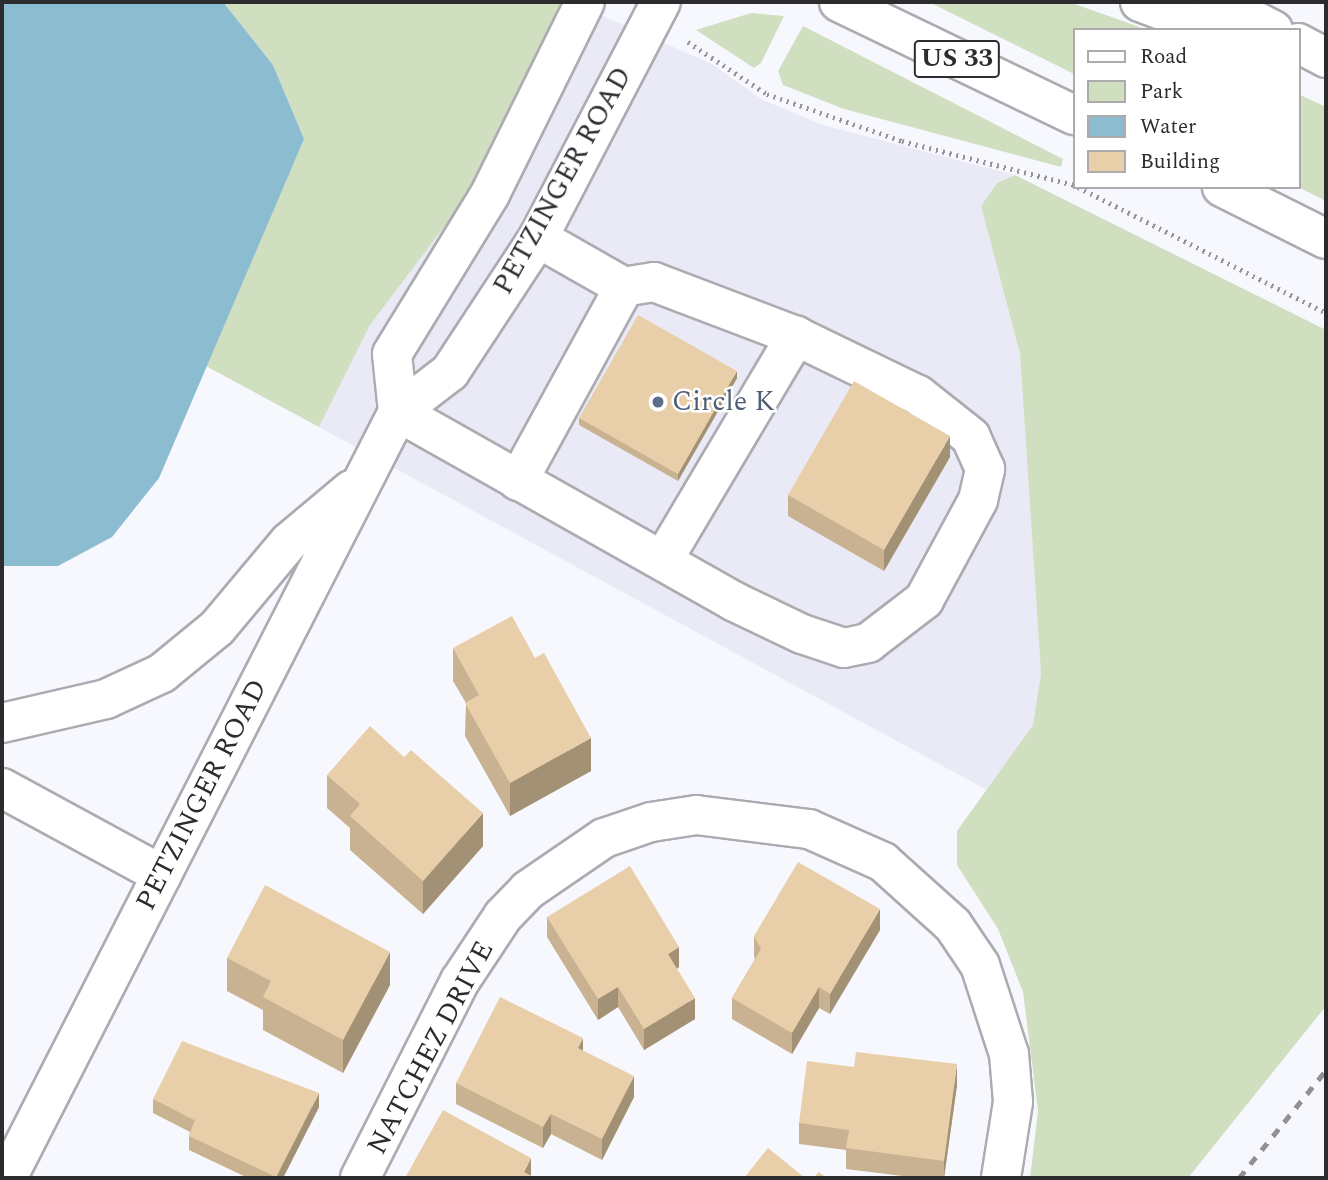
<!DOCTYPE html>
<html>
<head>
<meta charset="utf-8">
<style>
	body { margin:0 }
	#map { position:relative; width:1328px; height:1180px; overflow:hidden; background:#f7f7fe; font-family:Spectral,serif }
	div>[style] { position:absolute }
	.built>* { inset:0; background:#eaeaf7 }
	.green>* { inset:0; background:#d1dfc1 }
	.water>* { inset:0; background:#8cbcd0 }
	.path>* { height:4.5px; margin-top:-2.25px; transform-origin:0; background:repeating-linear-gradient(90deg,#949499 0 2px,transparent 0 7px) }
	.roads { filter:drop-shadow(2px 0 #ababb1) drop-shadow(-2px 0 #ababb1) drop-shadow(0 2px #ababb1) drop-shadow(0 -2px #ababb1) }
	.minor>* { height:38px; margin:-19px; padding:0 19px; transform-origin:19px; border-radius:19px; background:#fff }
	.highway>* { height:38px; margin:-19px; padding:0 19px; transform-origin:19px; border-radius:19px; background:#fff }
	.rail>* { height:5px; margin-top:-2.5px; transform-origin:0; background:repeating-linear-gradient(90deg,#909095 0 9px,transparent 0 18px) }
	.wall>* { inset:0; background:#c8b291 }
	.shaded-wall>* { inset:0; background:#a39176 }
	.building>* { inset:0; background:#e9cfa9 }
	.dots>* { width:19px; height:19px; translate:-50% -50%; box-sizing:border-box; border:4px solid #fff; border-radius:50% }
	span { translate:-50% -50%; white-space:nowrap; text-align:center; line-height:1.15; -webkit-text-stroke:5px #fff; paint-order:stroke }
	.shield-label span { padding:2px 5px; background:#fff; border:2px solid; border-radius:5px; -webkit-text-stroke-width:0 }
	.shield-label { font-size:26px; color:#2c2c2f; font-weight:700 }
	.street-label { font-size:28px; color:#2c2c2f }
	.service-label { font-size:28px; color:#4e5e75 }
	.left { translate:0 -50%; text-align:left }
	.frame { position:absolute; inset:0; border:4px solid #2c2c2f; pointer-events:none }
	.legend { position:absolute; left:1073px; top:28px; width:228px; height:161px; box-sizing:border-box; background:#fff; border:2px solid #ababac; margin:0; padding:9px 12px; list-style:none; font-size:21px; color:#2c2c2f }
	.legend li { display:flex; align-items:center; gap:14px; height:35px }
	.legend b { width:35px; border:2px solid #ababac }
</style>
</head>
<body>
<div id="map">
	<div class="built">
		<i style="clip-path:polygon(561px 2px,571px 2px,712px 64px,763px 100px,823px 125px,1015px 175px,997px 183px,981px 207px,1020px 354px,1041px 674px,1034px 725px,987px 790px,319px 427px,370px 325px,463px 202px)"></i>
	</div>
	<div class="green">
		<i style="clip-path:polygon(223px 2px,561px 2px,463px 202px,370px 325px,319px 427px,204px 365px,304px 139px,273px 65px)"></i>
		<i style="clip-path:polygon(929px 2px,1069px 2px,1148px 30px,1074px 30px,1074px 74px)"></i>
		<i style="clip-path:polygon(751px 13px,784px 16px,761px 63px,754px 68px,696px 30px)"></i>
		<i style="clip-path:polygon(803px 26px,1063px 159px,1061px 167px,844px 109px,783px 85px,778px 71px)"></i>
		<i style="clip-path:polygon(1298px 94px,1326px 107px,1326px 201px,1298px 187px)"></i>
		<i style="clip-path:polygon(1015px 175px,1326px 330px,1326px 1006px,1188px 1178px,1030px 1178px,1038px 1111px,1023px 992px,998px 929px,957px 865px,957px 831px,1033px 725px,1041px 674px,1020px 354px,981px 206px,997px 183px)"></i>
	</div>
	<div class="water">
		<i style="clip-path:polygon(2px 2px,223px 2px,273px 65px,304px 139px,159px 478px,112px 537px,58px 566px,2px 566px)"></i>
	</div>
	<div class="path">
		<i style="left:688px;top:42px;width:95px;rotate:33.4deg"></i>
		<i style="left:767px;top:94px;width:143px;rotate:19.2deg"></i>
		<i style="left:902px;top:141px;width:178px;rotate:14.3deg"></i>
		<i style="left:1078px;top:187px;width:278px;rotate:26.9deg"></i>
	</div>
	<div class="roads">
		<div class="minor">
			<i style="left:398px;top:412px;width:385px;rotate:29.4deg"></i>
			<i style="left:733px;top:601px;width:76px;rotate:25.6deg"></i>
			<i style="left:802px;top:634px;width:44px;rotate:18.4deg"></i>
			<i style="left:844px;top:648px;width:25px;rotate:-12deg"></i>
			<i style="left:868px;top:643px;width:71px;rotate:-37.5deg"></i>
			<i style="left:924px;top:600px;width:114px;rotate:-61.6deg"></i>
			<i style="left:978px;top:500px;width:32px;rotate:-77deg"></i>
			<i style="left:985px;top:469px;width:35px;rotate:-114deg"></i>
			<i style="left:971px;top:437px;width:68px;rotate:-141.6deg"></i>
			<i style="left:918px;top:395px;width:136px;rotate:-154.2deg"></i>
			<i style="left:796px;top:336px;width:152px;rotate:-159.2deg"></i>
			<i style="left:654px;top:282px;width:30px;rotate:171deg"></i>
			<i style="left:624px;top:287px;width:99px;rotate:-150.3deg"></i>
			<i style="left:398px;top:412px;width:58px;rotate:-95.9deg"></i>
			<i style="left:392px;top:354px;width:188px;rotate:-58.5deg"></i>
			<i style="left:490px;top:194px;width:214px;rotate:-63.7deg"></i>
			<i style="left:518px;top:481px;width:221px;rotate:-61.3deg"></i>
			<i style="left:663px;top:560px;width:261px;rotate:-59.3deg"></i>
			<i style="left:2px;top:723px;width:107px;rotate:-13deg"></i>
			<i style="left:106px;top:699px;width:62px;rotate:-24.9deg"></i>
			<i style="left:162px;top:673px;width:71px;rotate:-39.3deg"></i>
			<i style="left:217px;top:628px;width:112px;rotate:-50.1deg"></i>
			<i style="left:289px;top:542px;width:81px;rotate:-40deg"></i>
			<i style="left:2px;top:788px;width:182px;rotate:28.5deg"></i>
			<i style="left:7px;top:1178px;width:860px;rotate:-62.96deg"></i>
			<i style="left:398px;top:412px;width:66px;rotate:-37.6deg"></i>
			<i style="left:450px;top:372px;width:160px;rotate:-56.7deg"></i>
			<i style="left:538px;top:238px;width:266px;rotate:-62.5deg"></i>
			<i style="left:360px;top:1178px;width:221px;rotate:-63.1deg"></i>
			<i style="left:460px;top:981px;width:78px;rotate:-56.5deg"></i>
			<i style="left:503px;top:916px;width:36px;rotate:-46deg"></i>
			<i style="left:528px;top:890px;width:92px;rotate:-34.4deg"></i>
			<i style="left:604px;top:838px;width:50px;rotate:-18.8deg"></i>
			<i style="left:651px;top:822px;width:46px;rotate:-8.8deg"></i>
			<i style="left:696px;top:815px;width:114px;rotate:7.1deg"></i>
			<i style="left:809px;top:829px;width:81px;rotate:24deg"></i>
			<i style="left:883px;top:862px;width:94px;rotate:42deg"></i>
			<i style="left:953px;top:925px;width:48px;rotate:56deg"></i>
			<i style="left:980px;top:965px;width:94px;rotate:72deg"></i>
			<i style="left:1009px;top:1054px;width:48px;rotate:85.2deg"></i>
			<i style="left:1013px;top:1102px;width:77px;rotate:99deg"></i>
		</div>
		<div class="highway">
			<i style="left:839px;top:2px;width:261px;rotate:25.7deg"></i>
			<i style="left:1140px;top:2px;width:79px;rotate:20.7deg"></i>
			<i style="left:1219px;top:2px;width:61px;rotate:27.4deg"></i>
			<i style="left:1298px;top:43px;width:32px;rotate:28deg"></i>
			<i style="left:1222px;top:187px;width:116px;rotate:26.6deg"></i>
		</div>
	</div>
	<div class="rail">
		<i style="left:1239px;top:1178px;width:139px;rotate:-51.1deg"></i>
	</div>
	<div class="wall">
		<i style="clip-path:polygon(737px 378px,678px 481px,579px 425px,579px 418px)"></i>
		<i style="clip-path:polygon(950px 457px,884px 571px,788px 516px,788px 495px)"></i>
		<i style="clip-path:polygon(453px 648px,591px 771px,510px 816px,465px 736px,466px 703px,453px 681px)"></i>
		<i style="clip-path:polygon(327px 775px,483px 846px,423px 914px,350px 850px,350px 828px,327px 808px)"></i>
		<i style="clip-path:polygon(547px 917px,679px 967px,677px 969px,695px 1019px,644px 1050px,618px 1007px,598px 1020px,547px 937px)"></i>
		<i style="clip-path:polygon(880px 930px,830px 1014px,819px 1008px,792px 1054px,732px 1019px,732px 998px,755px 959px,754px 956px,754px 936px)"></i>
		<i style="clip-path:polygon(227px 958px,390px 985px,343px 1073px,263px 1030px,263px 1010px,227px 991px)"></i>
		<i style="clip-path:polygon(583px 1051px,634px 1097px,602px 1160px,551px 1134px,543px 1148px,456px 1104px,456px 1083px)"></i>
		<i style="clip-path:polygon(957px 1085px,944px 1178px,919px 1178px,846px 1169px,846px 1150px,799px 1144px,799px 1123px)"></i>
		<i style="clip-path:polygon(153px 1099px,319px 1107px,283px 1178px,248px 1178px,189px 1150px,189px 1136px,190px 1132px,153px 1113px)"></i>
	</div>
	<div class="shaded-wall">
		<i style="clip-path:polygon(737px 371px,737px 378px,678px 481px,678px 474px)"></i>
		<i style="clip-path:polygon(950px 436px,950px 457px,884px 571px,884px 550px)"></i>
		<i style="clip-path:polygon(591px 738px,591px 771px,510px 816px,510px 783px)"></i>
		<i style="clip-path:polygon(483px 813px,483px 846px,423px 914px,423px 881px)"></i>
		<i style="clip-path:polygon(880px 909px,880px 930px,830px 1014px,830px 994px)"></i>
		<i style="clip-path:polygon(679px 947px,679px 967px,668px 975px,668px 954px)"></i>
		<i style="clip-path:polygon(390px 952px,390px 985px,343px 1073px,343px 1040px)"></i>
		<i style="clip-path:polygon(618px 987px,618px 1007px,598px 1020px,598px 999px)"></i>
		<i style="clip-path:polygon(819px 987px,819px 1008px,792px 1054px,792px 1033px)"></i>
		<i style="clip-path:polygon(695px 998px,695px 1019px,644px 1050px,644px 1029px)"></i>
		<i style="clip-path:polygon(583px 1038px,583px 1059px,578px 1048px)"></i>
		<i style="clip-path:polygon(957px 1064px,957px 1085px,944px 1178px,944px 1161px)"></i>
		<i style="clip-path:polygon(634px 1076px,634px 1097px,602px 1160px,602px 1139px)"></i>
		<i style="clip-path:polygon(319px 1093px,319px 1107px,283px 1178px,276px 1178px)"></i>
		<i style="clip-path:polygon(551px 1114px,551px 1134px,543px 1148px,543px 1127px)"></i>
		<i style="clip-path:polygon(531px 1158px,531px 1178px,524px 1172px)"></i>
	</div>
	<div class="building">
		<i style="clip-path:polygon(638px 315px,737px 371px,678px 474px,579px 418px)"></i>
		<i style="clip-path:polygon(854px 381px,950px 436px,884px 550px,788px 495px)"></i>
		<i style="clip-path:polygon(512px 616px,535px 658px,544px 653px,591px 738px,510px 783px,465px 703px,479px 695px,453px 648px)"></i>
		<i style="clip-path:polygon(370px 726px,404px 757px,411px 750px,483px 813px,423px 881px,350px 816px,360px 804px,327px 775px)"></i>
		<i style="clip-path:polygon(798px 862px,880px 909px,830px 994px,819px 987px,792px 1033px,732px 998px,761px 949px,754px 936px)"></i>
		<i style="clip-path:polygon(630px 866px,679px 947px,668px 954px,695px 998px,644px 1029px,618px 987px,598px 999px,547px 917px)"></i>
		<i style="clip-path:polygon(265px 885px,390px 952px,343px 1040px,263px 997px,271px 981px,227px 958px)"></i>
		<i style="clip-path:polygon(500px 997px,583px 1038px,578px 1048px,634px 1076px,602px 1139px,551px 1114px,543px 1127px,456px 1083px)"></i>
		<i style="clip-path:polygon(182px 1041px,319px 1093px,276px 1177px,189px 1136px,196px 1117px,194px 1120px,153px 1099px)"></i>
		<i style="clip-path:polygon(856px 1052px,957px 1064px,944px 1161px,846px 1148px,849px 1130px,799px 1123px,807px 1061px,854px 1067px)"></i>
		<i style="clip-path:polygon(443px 1110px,531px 1158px,524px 1172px,536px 1178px,405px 1178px)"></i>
		<i style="clip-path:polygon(768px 1148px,805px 1178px,744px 1178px)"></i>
		<i style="clip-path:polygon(819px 1172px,827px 1178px,813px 1178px)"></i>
	</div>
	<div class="dots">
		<i style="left:658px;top:402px;background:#5c6f8a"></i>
	</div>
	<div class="shield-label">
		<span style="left:957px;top:59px">US 33</span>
	</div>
	<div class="street-label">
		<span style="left:563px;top:181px;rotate:-61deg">PETZINGER ROAD</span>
		<span style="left:202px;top:795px;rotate:-63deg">PETZINGER ROAD</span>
		<span style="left:431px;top:1048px;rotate:-62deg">NATCHEZ DRIVE</span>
	</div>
	<div class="service-label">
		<span class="left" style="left:672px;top:402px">Circle K</span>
	</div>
	<div class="frame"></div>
	<ul class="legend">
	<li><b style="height:9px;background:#fff"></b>Road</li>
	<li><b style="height:19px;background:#d1dfc1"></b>Park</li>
	<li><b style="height:19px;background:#8cbcd0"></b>Water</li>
	<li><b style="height:19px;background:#e9cfa9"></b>Building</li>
	</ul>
</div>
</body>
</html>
